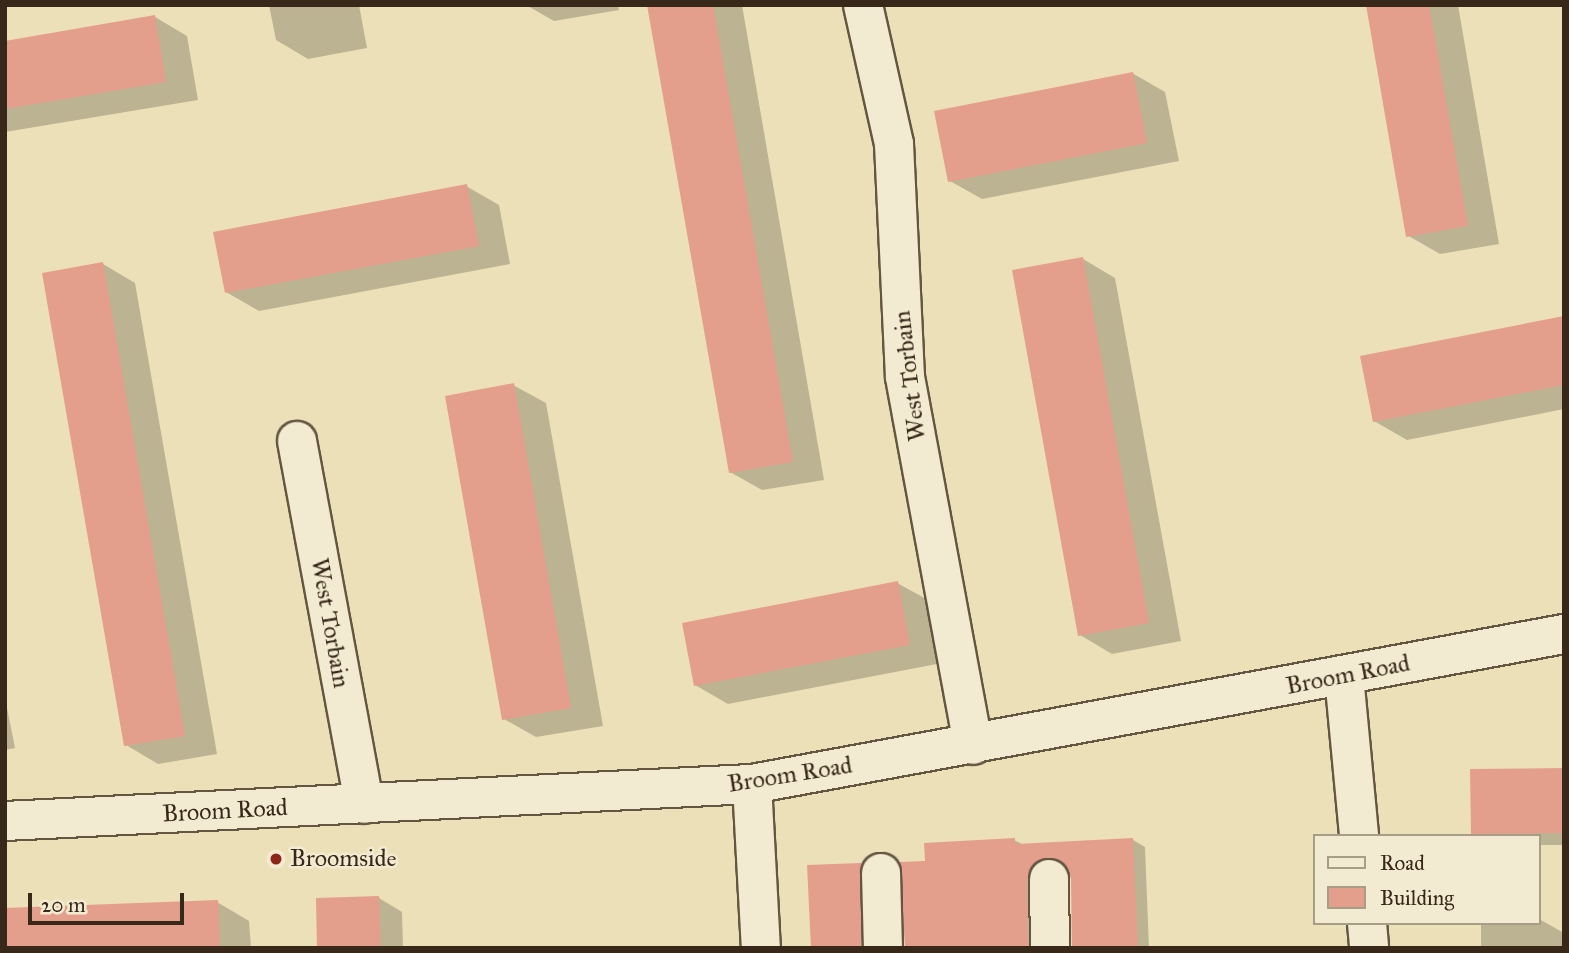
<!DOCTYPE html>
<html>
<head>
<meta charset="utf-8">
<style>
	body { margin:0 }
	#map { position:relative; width:1569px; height:953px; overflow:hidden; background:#ece0b8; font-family:"IM FELL Great Primer",serif }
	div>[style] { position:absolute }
	.shadow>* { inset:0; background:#0003 }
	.building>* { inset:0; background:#e49e8c }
	.roads { filter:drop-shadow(2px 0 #645641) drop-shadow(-2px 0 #645641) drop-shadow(0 2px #645641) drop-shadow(0 -2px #645641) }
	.minor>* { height:38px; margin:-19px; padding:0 19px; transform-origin:19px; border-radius:19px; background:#f3ebd1 }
	.dots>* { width:19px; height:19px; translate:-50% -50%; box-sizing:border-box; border:4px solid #f3ebd1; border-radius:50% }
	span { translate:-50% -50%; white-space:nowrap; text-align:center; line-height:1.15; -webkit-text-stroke:5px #f3ebd1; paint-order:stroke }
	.street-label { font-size:24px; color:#372819 }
	.poi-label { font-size:24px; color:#372819 }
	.left { translate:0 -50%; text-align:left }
	.frame { position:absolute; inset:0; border:7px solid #372819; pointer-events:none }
	.legend { position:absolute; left:1313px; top:834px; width:228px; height:91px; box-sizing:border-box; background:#f3ebd1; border:2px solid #a89d87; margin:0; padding:9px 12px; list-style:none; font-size:21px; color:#372819 }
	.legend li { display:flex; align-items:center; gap:14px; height:35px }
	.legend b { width:35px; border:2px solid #a89d87 }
	.scale { position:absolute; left:28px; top:893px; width:156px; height:32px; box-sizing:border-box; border:4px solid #372819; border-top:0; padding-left:9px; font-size:21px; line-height:24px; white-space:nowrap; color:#372819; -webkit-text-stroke:5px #f3ebd1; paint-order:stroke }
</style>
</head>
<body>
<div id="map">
	<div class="shadow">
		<i style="clip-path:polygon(269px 5px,359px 5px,367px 48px,308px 59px,276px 40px)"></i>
		<i style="clip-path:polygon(526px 5px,618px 5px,619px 10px,554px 21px)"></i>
		<i style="clip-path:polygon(649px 5px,742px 5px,824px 480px,762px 490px,730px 472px)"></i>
		<i style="clip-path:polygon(1367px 5px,1458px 5px,1499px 244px,1440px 254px,1407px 235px)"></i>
		<i style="clip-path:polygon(155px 17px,187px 36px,198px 100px,5px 132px,5px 42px)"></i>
		<i style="clip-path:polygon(1132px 73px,1165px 92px,1179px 161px,982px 199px,950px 181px)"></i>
		<i style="clip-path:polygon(466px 186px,499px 205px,510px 264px,259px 311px,226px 292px)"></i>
		<i style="clip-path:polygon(1083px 259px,1115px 278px,1181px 641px,1112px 654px,1080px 635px)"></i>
		<i style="clip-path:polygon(103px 264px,135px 283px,217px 754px,158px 764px,126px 745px)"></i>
		<i style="clip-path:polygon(1564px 318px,1564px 409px,1407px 440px,1374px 421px)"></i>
		<i style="clip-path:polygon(513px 385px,546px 403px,603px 726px,536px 737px,504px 719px)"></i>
		<i style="clip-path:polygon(897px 583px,930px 601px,942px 663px,728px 704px,695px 685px)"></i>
		<i style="clip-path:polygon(5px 698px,15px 748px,5px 750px)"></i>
		<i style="clip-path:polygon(1564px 769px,1564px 845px,1539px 845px,1539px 836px,1473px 833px)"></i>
		<i style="clip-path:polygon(1014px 840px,1024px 845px,1133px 840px,1145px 847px,1149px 948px,1074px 948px,1073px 878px,1061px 863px,1042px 874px,1039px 948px,907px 948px,927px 863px)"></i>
		<i style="clip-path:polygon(861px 865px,873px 872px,873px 948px,813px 948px,809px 867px)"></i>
		<i style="clip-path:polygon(379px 898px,402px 912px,403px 948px,319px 948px)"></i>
		<i style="clip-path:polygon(217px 902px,249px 921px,251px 948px,5px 948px)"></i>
		<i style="clip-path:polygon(1539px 919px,1564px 933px,1564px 948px,1481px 948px,1481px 923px,1539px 923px)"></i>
	</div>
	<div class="building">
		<i style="clip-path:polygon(647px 5px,713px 5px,793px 462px,729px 473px)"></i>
		<i style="clip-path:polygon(1366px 5px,1429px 5px,1468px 226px,1406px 237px)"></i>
		<i style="clip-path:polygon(155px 15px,166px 82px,5px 109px,5px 41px)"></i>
		<i style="clip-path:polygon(1133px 72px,1147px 143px,948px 182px,934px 111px)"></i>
		<i style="clip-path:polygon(467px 184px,479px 246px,225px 293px,213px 232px)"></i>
		<i style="clip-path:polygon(1083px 257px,1149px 623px,1078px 636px,1012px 270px)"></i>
		<i style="clip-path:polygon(103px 262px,185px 736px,124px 746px,42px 273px)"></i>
		<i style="clip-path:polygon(1564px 316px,1564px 385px,1373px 422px,1360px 356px)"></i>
		<i style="clip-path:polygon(514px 383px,571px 708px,502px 720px,445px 396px)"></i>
		<i style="clip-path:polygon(898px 581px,910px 645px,694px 686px,682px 623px)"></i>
		<i style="clip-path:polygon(1564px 768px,1564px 833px,1471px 834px,1470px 769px)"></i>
		<i style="clip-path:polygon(1015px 838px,1015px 844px,1133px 838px,1138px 948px,1072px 948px,1071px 878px,1060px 860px,1049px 857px,1037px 861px,1027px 879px,1028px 948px,905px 948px,900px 862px,925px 861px,924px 843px)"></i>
		<i style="clip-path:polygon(861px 863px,861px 948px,811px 948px,807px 865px)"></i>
		<i style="clip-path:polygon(379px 896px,381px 948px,317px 948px,316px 898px)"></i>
		<i style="clip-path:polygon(218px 900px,220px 948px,5px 948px,5px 908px)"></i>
	</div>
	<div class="roads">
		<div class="minor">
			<i style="left:863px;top:5px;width:142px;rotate:77.4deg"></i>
			<i style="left:894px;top:144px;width:233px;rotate:87.3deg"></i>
			<i style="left:905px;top:377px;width:374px;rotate:79.5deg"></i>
			<i style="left:297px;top:441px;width:369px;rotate:79.5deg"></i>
			<i style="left:1344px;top:676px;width:161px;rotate:84.6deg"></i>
			<i style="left:752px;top:784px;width:164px;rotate:86.9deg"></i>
			<i style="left:5px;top:821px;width:748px;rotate:-2.84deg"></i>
			<i style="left:752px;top:784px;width:826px;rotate:-10.47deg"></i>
			<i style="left:881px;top:873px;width:75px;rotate:88.5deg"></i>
			<i style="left:1049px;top:879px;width:69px;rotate:89.2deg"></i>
			<i style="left:1367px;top:923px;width:25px;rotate:85deg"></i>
		</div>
	</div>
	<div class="dots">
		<i style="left:276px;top:859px;background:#8f2418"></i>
	</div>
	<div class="street-label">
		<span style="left:910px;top:376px;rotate:-97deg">West Torbain</span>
		<span style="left:330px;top:623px;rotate:80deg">West Torbain</span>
		<span style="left:1348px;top:675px;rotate:-11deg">Broom Road</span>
		<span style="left:790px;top:775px;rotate:-9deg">Broom Road</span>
		<span style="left:225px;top:811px;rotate:-3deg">Broom Road</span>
	</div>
	<div class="poi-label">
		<span class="left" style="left:290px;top:859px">Broomside</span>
	</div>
	<div class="frame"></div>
	<ul class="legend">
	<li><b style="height:9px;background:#f3ebd1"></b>Road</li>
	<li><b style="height:19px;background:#e49e8c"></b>Building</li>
	</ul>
	<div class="scale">20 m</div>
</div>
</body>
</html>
